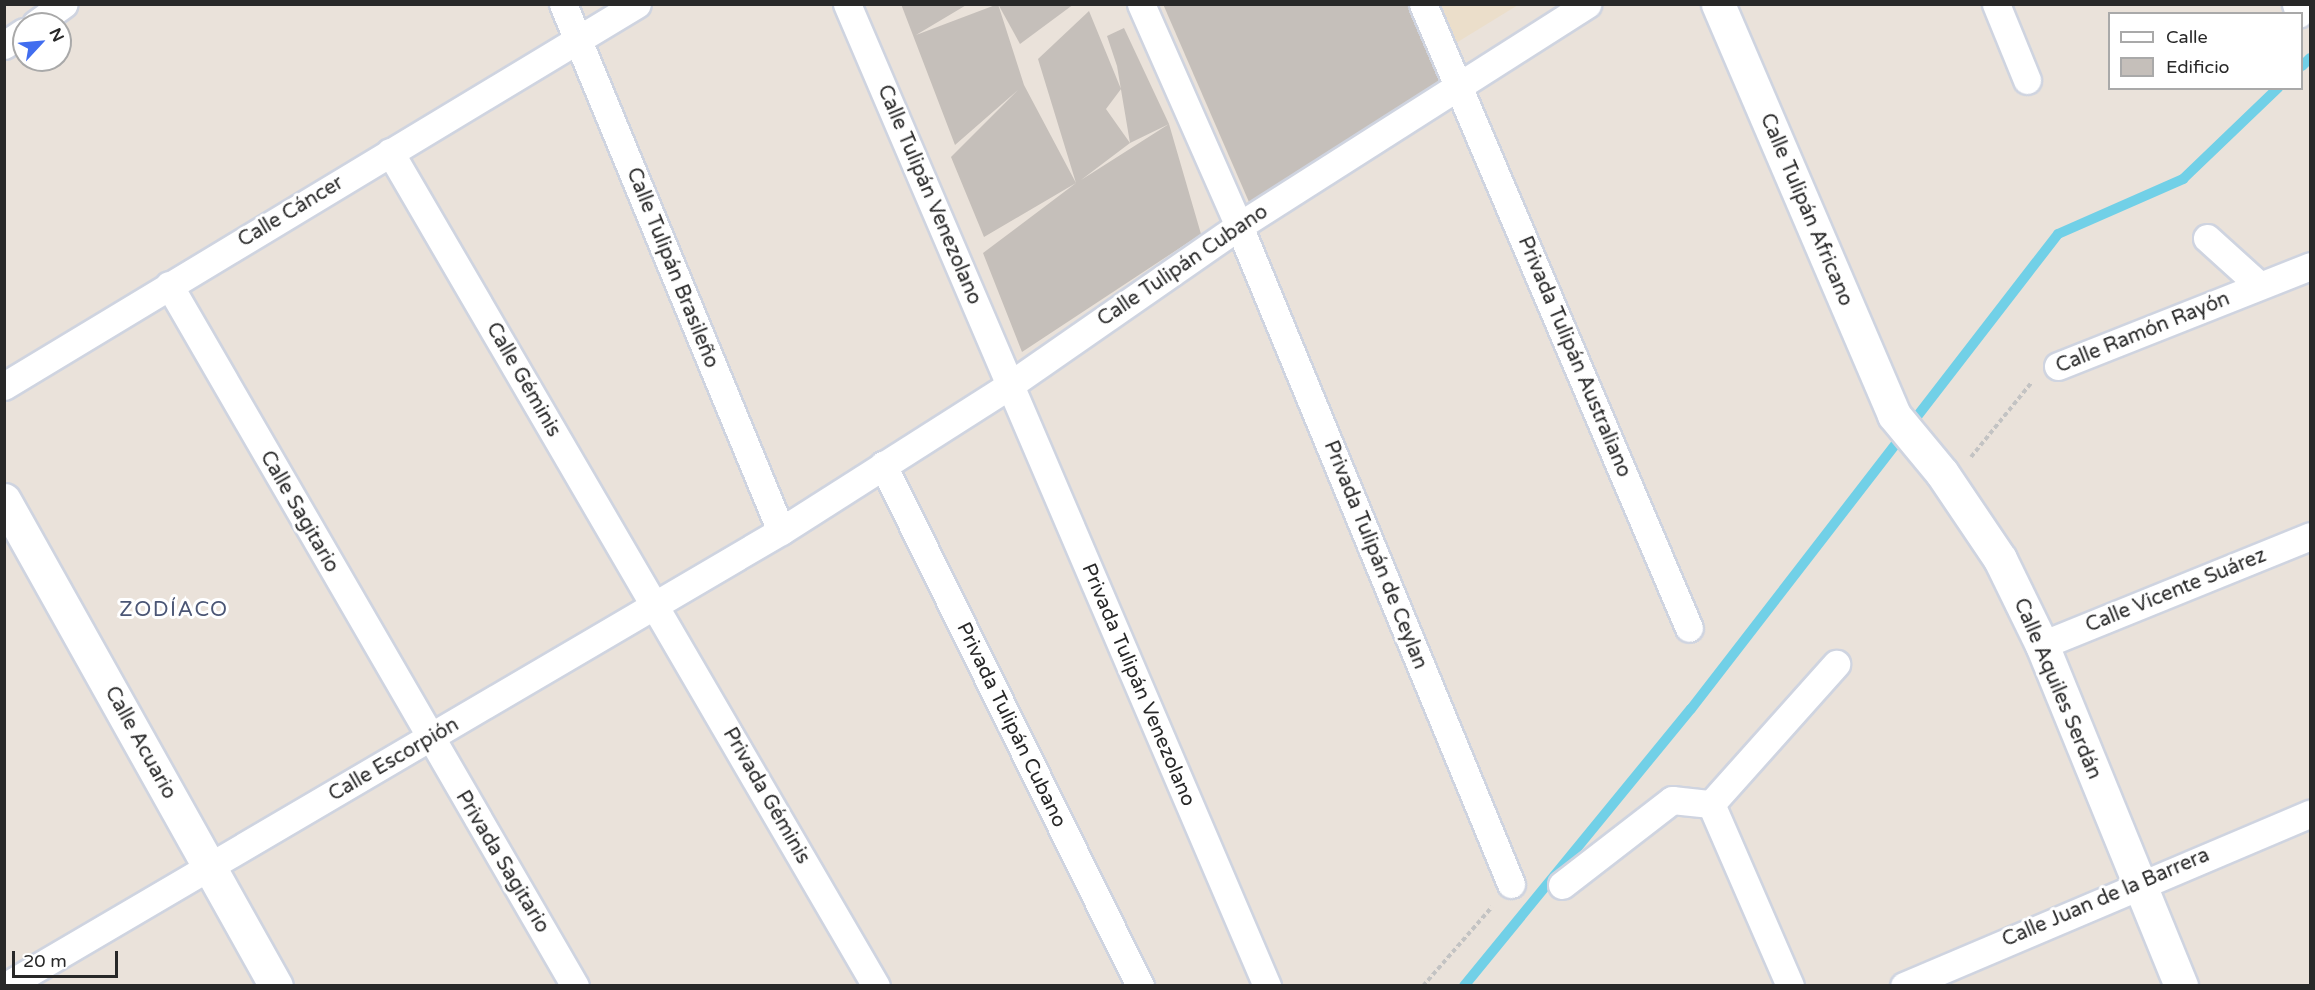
<!DOCTYPE html>
<html>
<head>
<meta charset="utf-8">
<style>
	body { margin:0 }
	#map { position:relative; width:2315px; height:990px; overflow:hidden; background:#eae2da; font-family:"Varela Round",sans-serif }
	div>[style] { position:absolute }
	.education>* { inset:0; background:#ebdeca }
	.stream>* { height:10px; margin:-5px; padding:0 5px; transform-origin:5px; border-radius:5px; background:#71d0e7 }
	.building>* { inset:0; background:#c5bfba }
	.path>* { height:4px; margin-top:-2px; transform-origin:0; background:repeating-linear-gradient(90deg,#c3c3c3 0 4.5px,transparent 0 7.5px) }
	.roads { filter:drop-shadow(2px 0 #cfd4e0) drop-shadow(-2px 0 #cfd4e0) drop-shadow(0 2px #cfd4e0) drop-shadow(0 -2px #cfd4e0) }
	.street>* { height:27px; margin:-13.5px; padding:0 13.5px; transform-origin:13.5px; border-radius:13.5px; background:#fff }
	.secondary>* { height:33px; margin:-16.5px; padding:0 16.5px; transform-origin:16.5px; border-radius:16.5px; background:#fff }
	span { translate:-50% -50%; white-space:nowrap; text-align:center; line-height:1.15; -webkit-text-stroke:6px #fff; paint-order:stroke }
	.street-label { font-size:20px; color:#282828 }
	.neighbourhood-label { font-size:21px; color:#4b5675; letter-spacing:1.5px }
	.frame { position:absolute; inset:0; border:6px solid #282828; pointer-events:none }
	.legend { position:absolute; left:2108px; top:12px; width:195px; height:78px; box-sizing:border-box; background:#fff; border:2px solid #a9a9a9; margin:0; padding:8px 10px; list-style:none; font-size:18px; color:#282828 }
	.legend li { display:flex; align-items:center; gap:12px; height:30px }
	.legend b { width:30px; border:2px solid #a9a9a9 }
	.north { position:absolute; left:12px; top:12px; width:60px; height:60px; box-sizing:border-box; background:#fff; border:2px solid #a9a9a9; border-radius:50%; rotate:64deg; font-size:16px; font-weight:700; line-height:24px; text-align:center; color:#282828 }
	.north::after { content:''; display:block; margin:auto; width:21px; height:27px; background:#416def; clip-path:polygon(50% 0,100% 100%,50% 72%,0 100%) }
	.scale { position:absolute; left:12px; top:951px; width:106px; height:27px; box-sizing:border-box; border:3px solid #282828; border-top:0; padding-left:8px; font-size:18px; line-height:21px; white-space:nowrap; color:#282828; -webkit-text-stroke:4px #fff; paint-order:stroke }
</style>
</head>
<body>
<div id="map">
	<div class="education">
		<i style="clip-path:polygon(1423px 5px,1518px 5px,1443px 51px)"></i>
	</div>
	<div class="stream">
		<i style="left:2302px;top:66px;width:11px;rotate:-45deg"></i>
		<i style="left:1464px;top:986px;width:358px;rotate:-50.7deg"></i>
		<i style="left:1691px;top:709px;width:600px;rotate:-52.31deg"></i>
		<i style="left:2058px;top:234px;width:137px;rotate:-23.7deg"></i>
		<i style="left:2183px;top:179px;width:132px;rotate:-43.8deg"></i>
	</div>
	<div class="building">
		<i style="clip-path:polygon(901px 4px,968px 4px,916px 35px,998px 4px,1024px 85px,1076px 183px,1038px 59px,1089px 11px,1121px 89px,1106px 109px,1130px 143px,1081px 180px,1169px 124px,1130px 143px,1117px 66px,1107px 36px,1124px 28px,1169px 124px,1201px 234px,1022px 352px,983px 253px,1076px 183px,984px 237px,951px 157px,1018px 90px,955px 145px)"></i>
		<i style="clip-path:polygon(998px 4px,1074px 4px,1020px 44px)"></i>
		<i style="clip-path:polygon(1163px 4px,1408px 4px,1442px 88px,1249px 202px)"></i>
	</div>
	<div class="path">
		<i style="left:1971px;top:457px;width:97px;rotate:-50.9deg"></i>
		<i style="left:1423px;top:986px;width:105px;rotate:-48.9deg"></i>
	</div>
	<div class="roads">
		<div class="street">
			<i style="left:563px;top:4px;width:570px;rotate:67.53deg"></i>
			<i style="left:847px;top:4px;width:1068px;rotate:66.84deg"></i>
			<i style="left:1141px;top:4px;width:243px;rotate:66.2deg"></i>
			<i style="left:1239px;top:226px;width:712px;rotate:67.54deg"></i>
			<i style="left:1423px;top:4px;width:678px;rotate:66.91deg"></i>
			<i style="left:1996px;top:4px;width:82px;rotate:67.8deg"></i>
			<i style="left:2296px;top:4px;width:10px;rotate:73deg"></i>
			<i style="left:36px;top:24px;width:34px;rotate:-36deg"></i>
			<i style="left:4px;top:45px;width:24px;rotate:-33deg"></i>
			<i style="left:390px;top:152px;width:965px;rotate:59.77deg"></i>
			<i style="left:2207px;top:238px;width:70px;rotate:42.1deg"></i>
			<i style="left:169px;top:285px;width:810px;rotate:59.92deg"></i>
			<i style="left:2058px;top:366px;width:271px;rotate:-21.6deg"></i>
			<i style="left:4px;top:386px;width:739px;rotate:-31.11deg"></i>
			<i style="left:883px;top:465px;width:581px;rotate:63.74deg"></i>
			<i style="left:2042px;top:645px;width:289px;rotate:-22.1deg"></i>
			<i style="left:1711px;top:804px;width:198px;rotate:66.5deg"></i>
			<i style="left:1711px;top:804px;width:188px;rotate:-48.2deg"></i>
			<i style="left:1562px;top:885px;width:139px;rotate:-37.7deg"></i>
			<i style="left:1672px;top:800px;width:39px;rotate:6deg"></i>
			<i style="left:6px;top:986px;width:899px;rotate:-30.42deg"></i>
			<i style="left:781px;top:531px;width:272px;rotate:-32.5deg"></i>
			<i style="left:1010px;top:385px;width:279px;rotate:-34.8deg"></i>
			<i style="left:1239px;top:226px;width:413px;rotate:-32.5deg"></i>
			<i style="left:1904px;top:986px;width:441px;rotate:-23deg"></i>
		</div>
		<div class="secondary">
			<i style="left:1718px;top:4px;width:447px;rotate:66.8deg"></i>
			<i style="left:1894px;top:415px;width:75px;rotate:50.4deg"></i>
			<i style="left:1942px;top:473px;width:104px;rotate:56deg"></i>
			<i style="left:2000px;top:559px;width:96px;rotate:64deg"></i>
			<i style="left:2042px;top:645px;width:368px;rotate:67.8deg"></i>
			<i style="left:4px;top:500px;width:557px;rotate:60.77deg"></i>
		</div>
	</div>
	<div class="street-label">
		<span style="left:929px;top:195px;rotate:67deg">Calle Tulipán Venezolano</span>
		<span style="left:1806px;top:210px;rotate:67deg">Calle Tulipán Africano</span>
		<span style="left:291px;top:212px;rotate:-31deg">Calle Cáncer</span>
		<span style="left:1183px;top:266px;rotate:-34deg">Calle Tulipán Cubano</span>
		<span style="left:672px;top:268px;rotate:68deg">Calle Tulipán Brasileño</span>
		<span style="left:2143px;top:333px;rotate:-22deg">Calle Ramón Rayón</span>
		<span style="left:1574px;top:357px;rotate:67deg">Privada Tulipán Australiano</span>
		<span style="left:523px;top:380px;rotate:60deg">Calle Géminis</span>
		<span style="left:299px;top:512px;rotate:60deg">Calle Sagitario</span>
		<span style="left:1375px;top:555px;rotate:68deg">Privada Tulipán de Ceylan</span>
		<span style="left:2176px;top:591px;rotate:-22deg">Calle Vicente Suárez</span>
		<span style="left:1138px;top:685px;rotate:67deg">Privada Tulipán Venezolano</span>
		<span style="left:2057px;top:689px;rotate:67deg">Calle Aquiles Serdán</span>
		<span style="left:1011px;top:725px;rotate:64deg">Privada Tulipán Cubano</span>
		<span style="left:140px;top:743px;rotate:61deg">Calle Acuario</span>
		<span style="left:394px;top:760px;rotate:-30deg">Calle Escorpión</span>
		<span style="left:766px;top:796px;rotate:60deg">Privada Géminis</span>
		<span style="left:502px;top:862px;rotate:59deg">Privada Sagitario</span>
		<span style="left:2106px;top:898px;rotate:-23deg">Calle Juan de la Barrera</span>
	</div>
	<div class="neighbourhood-label">
		<span style="left:174px;top:610px">ZODÍACO</span>
	</div>
	<div class="frame"></div>
	<ul class="legend">
	<li><b style="height:8px;background:#fff"></b>Calle</li>
	<li><b style="height:16px;background:#c5bfba"></b>Edificio</li>
	</ul>
	<div class="north">N</div>
	<div class="scale">20 m</div>
</div>
</body>
</html>
